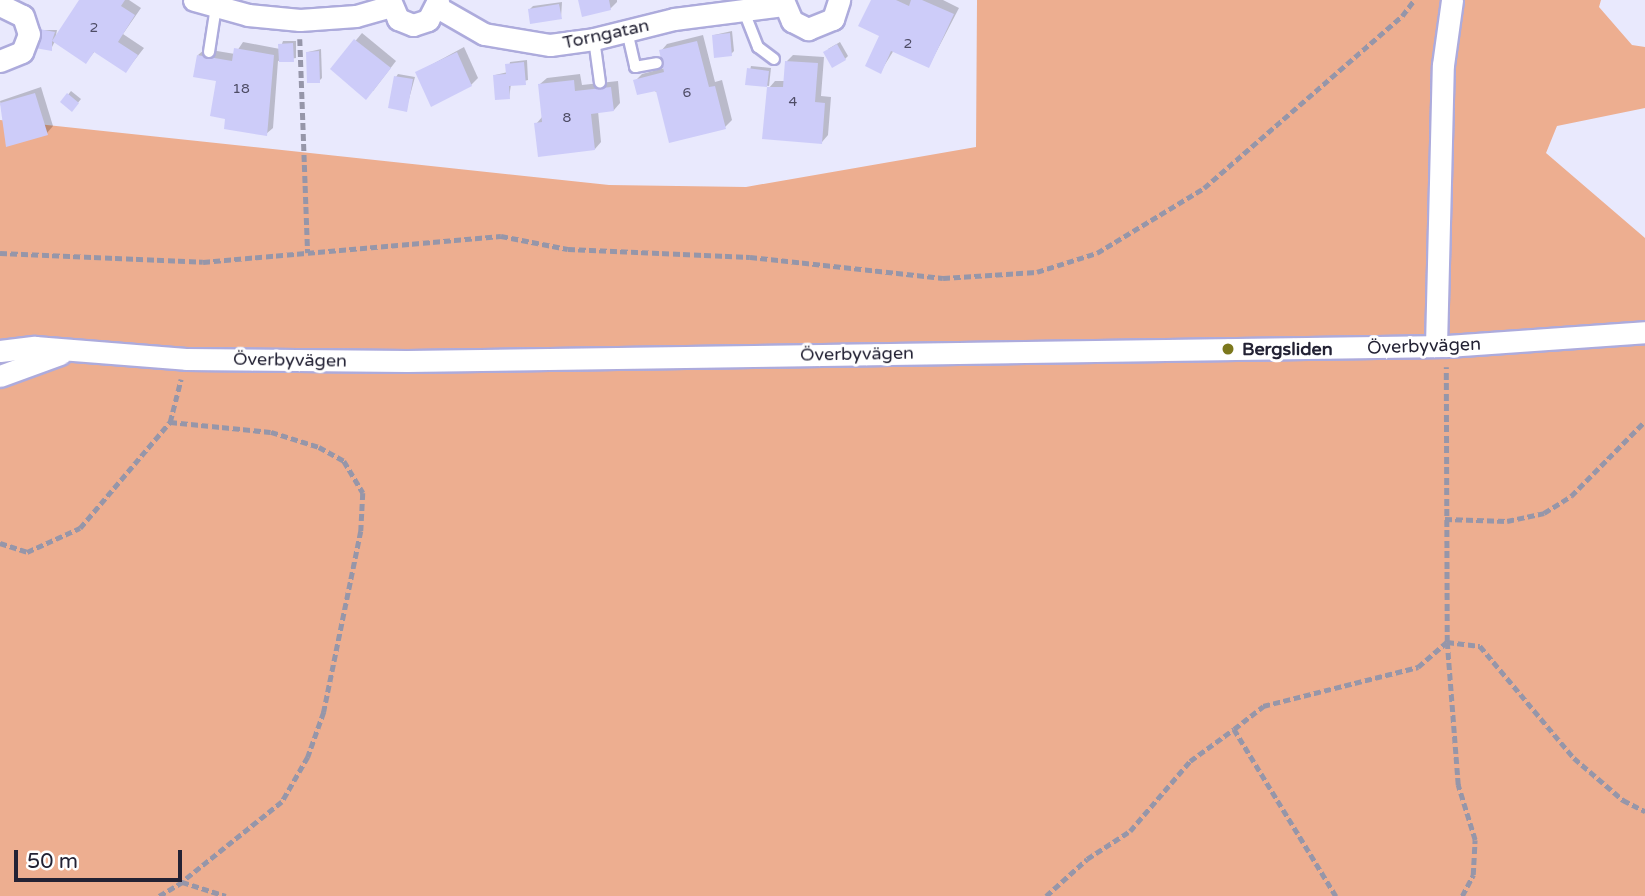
<!DOCTYPE html>
<html>
<head>
<meta charset="utf-8">
<style>
	body { margin:0 }
	#map { position:relative; width:1645px; height:896px; overflow:hidden; background:#e9e9fd; font-family:"Varela Round",sans-serif }
	div>[style] { position:absolute }
	.green>* { inset:0; background:#edae90 }
	.shadow>* { inset:0; background:#0003 }
	.building>* { inset:0; background:#cdccf9 }
	.path>* { height:4.5px; margin-top:-2.25px; transform-origin:0; background:repeating-linear-gradient(90deg,#9696a9 0 7px,transparent 0 10.5px) }
	.roads { filter:drop-shadow(2px 0 #adabdc) drop-shadow(-2px 0 #adabdc) drop-shadow(0 2px #adabdc) drop-shadow(0 -2px #adabdc) }
	.lane>* { height:10px; margin:-5px; padding:0 5px; transform-origin:5px; border-radius:5px; background:#fff }
	.street>* { height:21px; margin:-10.5px; padding:0 10.5px; transform-origin:10.5px; border-radius:10.5px; background:#fff }
	.dots>* { width:19px; height:19px; translate:-50% -50%; box-sizing:border-box; border:4px solid #fff; border-radius:50% }
	span { translate:-50% -50%; white-space:nowrap; text-align:center; line-height:1.15; -webkit-text-stroke:6px #fff; paint-order:stroke }
	.number-label { font-size:14px; color:#4e4c65 }
	.number-label span { -webkit-text-stroke-width:0 }
	.street-label { font-size:18px; color:#232234 }
	.poi-label { font-size:18px; color:#232234; font-weight:700 }
	.left { translate:0 -50%; text-align:left }
	.scale { position:absolute; left:14px; top:850px; width:168px; height:32px; box-sizing:border-box; border:4px solid #232234; border-top:0; padding-left:9px; font-size:21px; line-height:24px; white-space:nowrap; color:#232234; -webkit-text-stroke:5px #fff; paint-order:stroke }
</style>
</head>
<body>
<div id="map">
	<div class="green">
		<i style="clip-path:polygon(977px 0,1601px 0,1599px 7px,1632px 45px,1645px 47px,1645px 108px,1557px 126px,1546px 153px,1645px 238px,1645px 896px,0 896px,0 120px,609px 185px,746px 187px,976px 147px)"></i>
	</div>
	<div class="shadow">
		<i style="clip-path:polygon(82px 0,129px 0,141px 8px,123px 34px,144px 48px,126px 71px,95px 51px,86px 62px,55px 41px,51px 49px,40px 30px,57px 30px,55px 40px)"></i>
		<i style="clip-path:polygon(580px 0,617px 0,617px 2px,610px 9px)"></i>
		<i style="clip-path:polygon(873px 0,943px 0,959px 8px,929px 66px,894px 50px,881px 71px,881px 35px)"></i>
		<i style="clip-path:polygon(562px 2px,561px 18px,530px 9px,533px 6px)"></i>
		<i style="clip-path:polygon(732px 31px,734px 51px,731px 54px,714px 35px)"></i>
		<i style="clip-path:polygon(362px 33px,396px 61px,373px 91px,332px 69px)"></i>
		<i style="clip-path:polygon(703px 35px,715px 82px,722px 80px,732px 120px,725px 127px,635px 81px,642px 74px,665px 68px,661px 51px,667px 44px)"></i>
		<i style="clip-path:polygon(283px 41px,296px 41px,296px 58px,278px 61px,273px 128px,266px 134px,227px 117px,218px 79px,198px 55px,205px 49px,235px 54px,243px 42px,280px 49px)"></i>
		<i style="clip-path:polygon(840px 42px,848px 56px,845px 59px,828px 49px)"></i>
		<i style="clip-path:polygon(464px 47px,478px 78px,471px 85px,418px 72px)"></i>
		<i style="clip-path:polygon(321px 49px,322px 78px,319px 81px,308px 52px)"></i>
		<i style="clip-path:polygon(793px 55px,824px 57px,821px 96px,831px 97px,828px 135px,822px 142px,769px 88px,775px 81px,785px 81px,787px 61px)"></i>
		<i style="clip-path:polygon(527px 60px,528px 80px,511px 84px,509px 98px,495px 75px,508px 72px,510px 62px)"></i>
		<i style="clip-path:polygon(751px 66px,771px 68px,769px 86px,747px 84px)"></i>
		<i style="clip-path:polygon(398px 74px,415px 77px,406px 110px,396px 77px)"></i>
		<i style="clip-path:polygon(580px 74px,582px 85px,618px 81px,620px 103px,614px 110px,598px 111px,601px 142px,595px 149px,536px 124px,543px 116px,540px 84px,547px 78px)"></i>
		<i style="clip-path:polygon(41px 87px,53px 126px,47px 133px,8px 145px,0 101px)"></i>
		<i style="clip-path:polygon(71px 91px,81px 99px,72px 110px,62px 102px)"></i>
	</div>
	<div class="building">
		<i style="clip-path:polygon(79px 0,125px 0,121px 6px,135px 15px,118px 42px,138px 55px,126px 73px,94px 52px,86px 64px,52px 41px,52px 51px,35px 48px,39px 29px,55px 32px,52px 41px)"></i>
		<i style="clip-path:polygon(578px 0,609px 0,611px 10px,582px 17px)"></i>
		<i style="clip-path:polygon(871px 0,896px 0,909px 6px,911px 0,922px 0,954px 14px,929px 68px,891px 51px,881px 74px,865px 66px,879px 36px,858px 26px)"></i>
		<i style="clip-path:polygon(559px 4px,562px 19px,530px 24px,528px 9px)"></i>
		<i style="clip-path:polygon(730px 33px,732px 56px,714px 58px,712px 35px)"></i>
		<i style="clip-path:polygon(354px 39px,391px 68px,366px 100px,330px 69px)"></i>
		<i style="clip-path:polygon(697px 41px,709px 87px,715px 86px,726px 129px,669px 143px,656px 91px,637px 95px,633px 80px,664px 72px,659px 50px)"></i>
		<i style="clip-path:polygon(293px 43px,294px 62px,279px 62px,278px 44px)"></i>
		<i style="clip-path:polygon(837px 44px,846px 60px,832px 68px,823px 52px)"></i>
		<i style="clip-path:polygon(234px 48px,274px 55px,267px 136px,224px 129px,225px 119px,210px 116px,216px 81px,193px 77px,197px 55px,232px 61px)"></i>
		<i style="clip-path:polygon(319px 51px,320px 83px,307px 83px,306px 52px)"></i>
		<i style="clip-path:polygon(457px 52px,472px 86px,431px 107px,415px 72px)"></i>
		<i style="clip-path:polygon(785px 61px,818px 63px,815px 102px,825px 103px,822px 144px,762px 139px,767px 87px,783px 87px)"></i>
		<i style="clip-path:polygon(524px 62px,526px 85px,509px 86px,510px 99px,495px 100px,493px 75px,506px 74px,505px 64px)"></i>
		<i style="clip-path:polygon(747px 68px,769px 71px,767px 87px,745px 85px)"></i>
		<i style="clip-path:polygon(394px 76px,413px 79px,407px 112px,388px 108px)"></i>
		<i style="clip-path:polygon(574px 80px,575px 91px,611px 87px,614px 111px,591px 114px,595px 150px,538px 157px,534px 123px,542px 122px,538px 84px)"></i>
		<i style="clip-path:polygon(35px 93px,48px 135px,6px 147px,0 103px)"></i>
		<i style="clip-path:polygon(67px 93px,79px 103px,72px 112px,60px 102px)"></i>
	</div>
	<div class="path">
		<i style="left:300px;top:39px;width:214px;rotate:87.9deg"></i>
		<i style="left:0;top:253px;width:203px;rotate:2.5deg"></i>
		<i style="left:203px;top:262px;width:299px;rotate:-5deg"></i>
		<i style="left:501px;top:236px;width:68px;rotate:11deg"></i>
		<i style="left:568px;top:249px;width:182px;rotate:2.5deg"></i>
		<i style="left:750px;top:257px;width:194px;rotate:6.2deg"></i>
		<i style="left:943px;top:278px;width:94px;rotate:-3.7deg"></i>
		<i style="left:1037px;top:272px;width:63px;rotate:-17.6deg"></i>
		<i style="left:1097px;top:253px;width:125px;rotate:-31.3deg"></i>
		<i style="left:1204px;top:188px;width:262px;rotate:-41deg"></i>
		<i style="left:1402px;top:16px;width:20px;rotate:-53deg"></i>
		<i style="left:170px;top:422px;width:44px;rotate:-75.7deg"></i>
		<i style="left:1445px;top:519px;width:62px;rotate:1.8deg"></i>
		<i style="left:1507px;top:521px;width:38px;rotate:-12deg"></i>
		<i style="left:1544px;top:513px;width:32px;rotate:-32deg"></i>
		<i style="left:1571px;top:496px;width:105px;rotate:-45.4deg"></i>
		<i style="left:0;top:543px;width:28px;rotate:18deg"></i>
		<i style="left:27px;top:552px;width:58px;rotate:-24.4deg"></i>
		<i style="left:80px;top:528px;width:139px;rotate:-49.7deg"></i>
		<i style="left:170px;top:422px;width:101px;rotate:5.7deg"></i>
		<i style="left:271px;top:432px;width:50px;rotate:17.4deg"></i>
		<i style="left:319px;top:447px;width:29px;rotate:29deg"></i>
		<i style="left:344px;top:461px;width:37px;rotate:59deg"></i>
		<i style="left:363px;top:493px;width:38px;rotate:93deg"></i>
		<i style="left:361px;top:531px;width:185px;rotate:101.6deg"></i>
		<i style="left:324px;top:712px;width:48px;rotate:109.6deg"></i>
		<i style="left:308px;top:757px;width:52px;rotate:120deg"></i>
		<i style="left:282px;top:802px;width:128px;rotate:141.3deg"></i>
		<i style="left:1234px;top:729px;width:37px;rotate:-38deg"></i>
		<i style="left:1263px;top:706px;width:160px;rotate:-14.1deg"></i>
		<i style="left:1418px;top:667px;width:38px;rotate:-41deg"></i>
		<i style="left:1447px;top:642px;width:275px;rotate:-90.2deg"></i>
		<i style="left:159px;top:896px;width:27px;rotate:-31deg"></i>
		<i style="left:182px;top:882px;width:46px;rotate:17.7deg"></i>
		<i style="left:1046px;top:896px;width:55px;rotate:-42.1deg"></i>
		<i style="left:1087px;top:859px;width:51px;rotate:-33.1deg"></i>
		<i style="left:1130px;top:831px;width:92px;rotate:-49.4deg"></i>
		<i style="left:1190px;top:761px;width:54px;rotate:-36deg"></i>
		<i style="left:1234px;top:729px;width:196px;rotate:58.6deg"></i>
		<i style="left:1462px;top:896px;width:24px;rotate:-62deg"></i>
		<i style="left:1473px;top:875px;width:35px;rotate:-87deg"></i>
		<i style="left:1475px;top:840px;width:58px;rotate:-107.2deg"></i>
		<i style="left:1458px;top:785px;width:143px;rotate:-94.4deg"></i>
		<i style="left:1447px;top:642px;width:33px;rotate:7deg"></i>
		<i style="left:1480px;top:646px;width:146px;rotate:50deg"></i>
		<i style="left:1574px;top:758px;width:65px;rotate:40.6deg"></i>
		<i style="left:1623px;top:800px;width:25px;rotate:27deg"></i>
	</div>
	<div class="roads">
		<div class="lane">
			<i style="left:743px;top:9px;width:41px;rotate:68.5deg"></i>
			<i style="left:758px;top:47px;width:20px;rotate:37deg"></i>
			<i style="left:627px;top:31px;width:37px;rotate:77deg"></i>
			<i style="left:635px;top:67px;width:22px;rotate:-10deg"></i>
			<i style="left:594px;top:39px;width:44px;rotate:82.2deg"></i>
			<i style="left:209px;top:52px;width:46px;rotate:-81.2deg"></i>
		</div>
		<div class="street">
			<i style="left:194px;top:0;width:56px;rotate:15.5deg"></i>
			<i style="left:248px;top:15px;width:52px;rotate:5.5deg"></i>
			<i style="left:300px;top:20px;width:56px;rotate:-4.1deg"></i>
			<i style="left:356px;top:16px;width:35px;rotate:-16deg"></i>
			<i style="left:390px;top:0;width:21px;rotate:67deg"></i>
			<i style="left:398px;top:19px;width:16px;rotate:22deg"></i>
			<i style="left:413px;top:25px;width:16px;rotate:-18deg"></i>
			<i style="left:428px;top:20px;width:22px;rotate:-63deg"></i>
			<i style="left:783px;top:0;width:23px;rotate:67deg"></i>
			<i style="left:792px;top:21px;width:18px;rotate:27deg"></i>
			<i style="left:808px;top:29px;width:27px;rotate:-22deg"></i>
			<i style="left:833px;top:19px;width:20px;rotate:-72deg"></i>
			<i style="left:0;top:5px;width:25px;rotate:26deg"></i>
			<i style="left:23px;top:16px;width:19px;rotate:72deg"></i>
			<i style="left:29px;top:34px;width:19px;rotate:111deg"></i>
			<i style="left:22px;top:52px;width:24px;rotate:158deg"></i>
			<i style="left:437px;top:7px;width:54px;rotate:29.9deg"></i>
			<i style="left:484px;top:34px;width:67px;rotate:9.5deg"></i>
			<i style="left:550px;top:45px;width:44px;rotate:-7.8deg"></i>
			<i style="left:594px;top:39px;width:82px;rotate:-14deg"></i>
			<i style="left:674px;top:19px;width:110px;rotate:-7.3deg"></i>
			<i style="left:1436px;top:346px;width:281px;rotate:-88.6deg"></i>
			<i style="left:1443px;top:65px;width:66px;rotate:-82.1deg"></i>
			<i style="left:0;top:351px;width:35px;rotate:-7deg"></i>
			<i style="left:35px;top:347px;width:151px;rotate:4.5deg"></i>
			<i style="left:186px;top:359px;width:221px;rotate:0.5deg"></i>
			<i style="left:407px;top:361px;width:1040px;rotate:-0.83deg"></i>
			<i style="left:1447px;top:346px;width:198px;rotate:-4deg"></i>
			<i style="left:0;top:376px;width:64px;rotate:-20.1deg"></i>
		</div>
	</div>
	<div class="dots">
		<i style="left:1228px;top:349px;background:#7c781d"></i>
	</div>
	<div class="number-label">
		<span style="left:94px;top:28px">2</span>
		<span style="left:908px;top:44px">2</span>
		<span style="left:241px;top:89px">18</span>
		<span style="left:687px;top:93px">6</span>
		<span style="left:793px;top:102px">4</span>
		<span style="left:567px;top:118px">8</span>
	</div>
	<div class="street-label">
		<span style="left:606px;top:34px;rotate:-12deg">Torngatan</span>
		<span style="left:1424px;top:346px;rotate:-2deg">Överbyvägen</span>
		<span style="left:857px;top:354px;rotate:-1deg">Överbyvägen</span>
		<span style="left:290px;top:360px;rotate:1deg">Överbyvägen</span>
	</div>
	<div class="poi-label">
		<span class="left" style="left:1242px;top:349px">Bergsliden</span>
	</div>
	<div class="scale">50 m</div>
</div>
</body>
</html>
